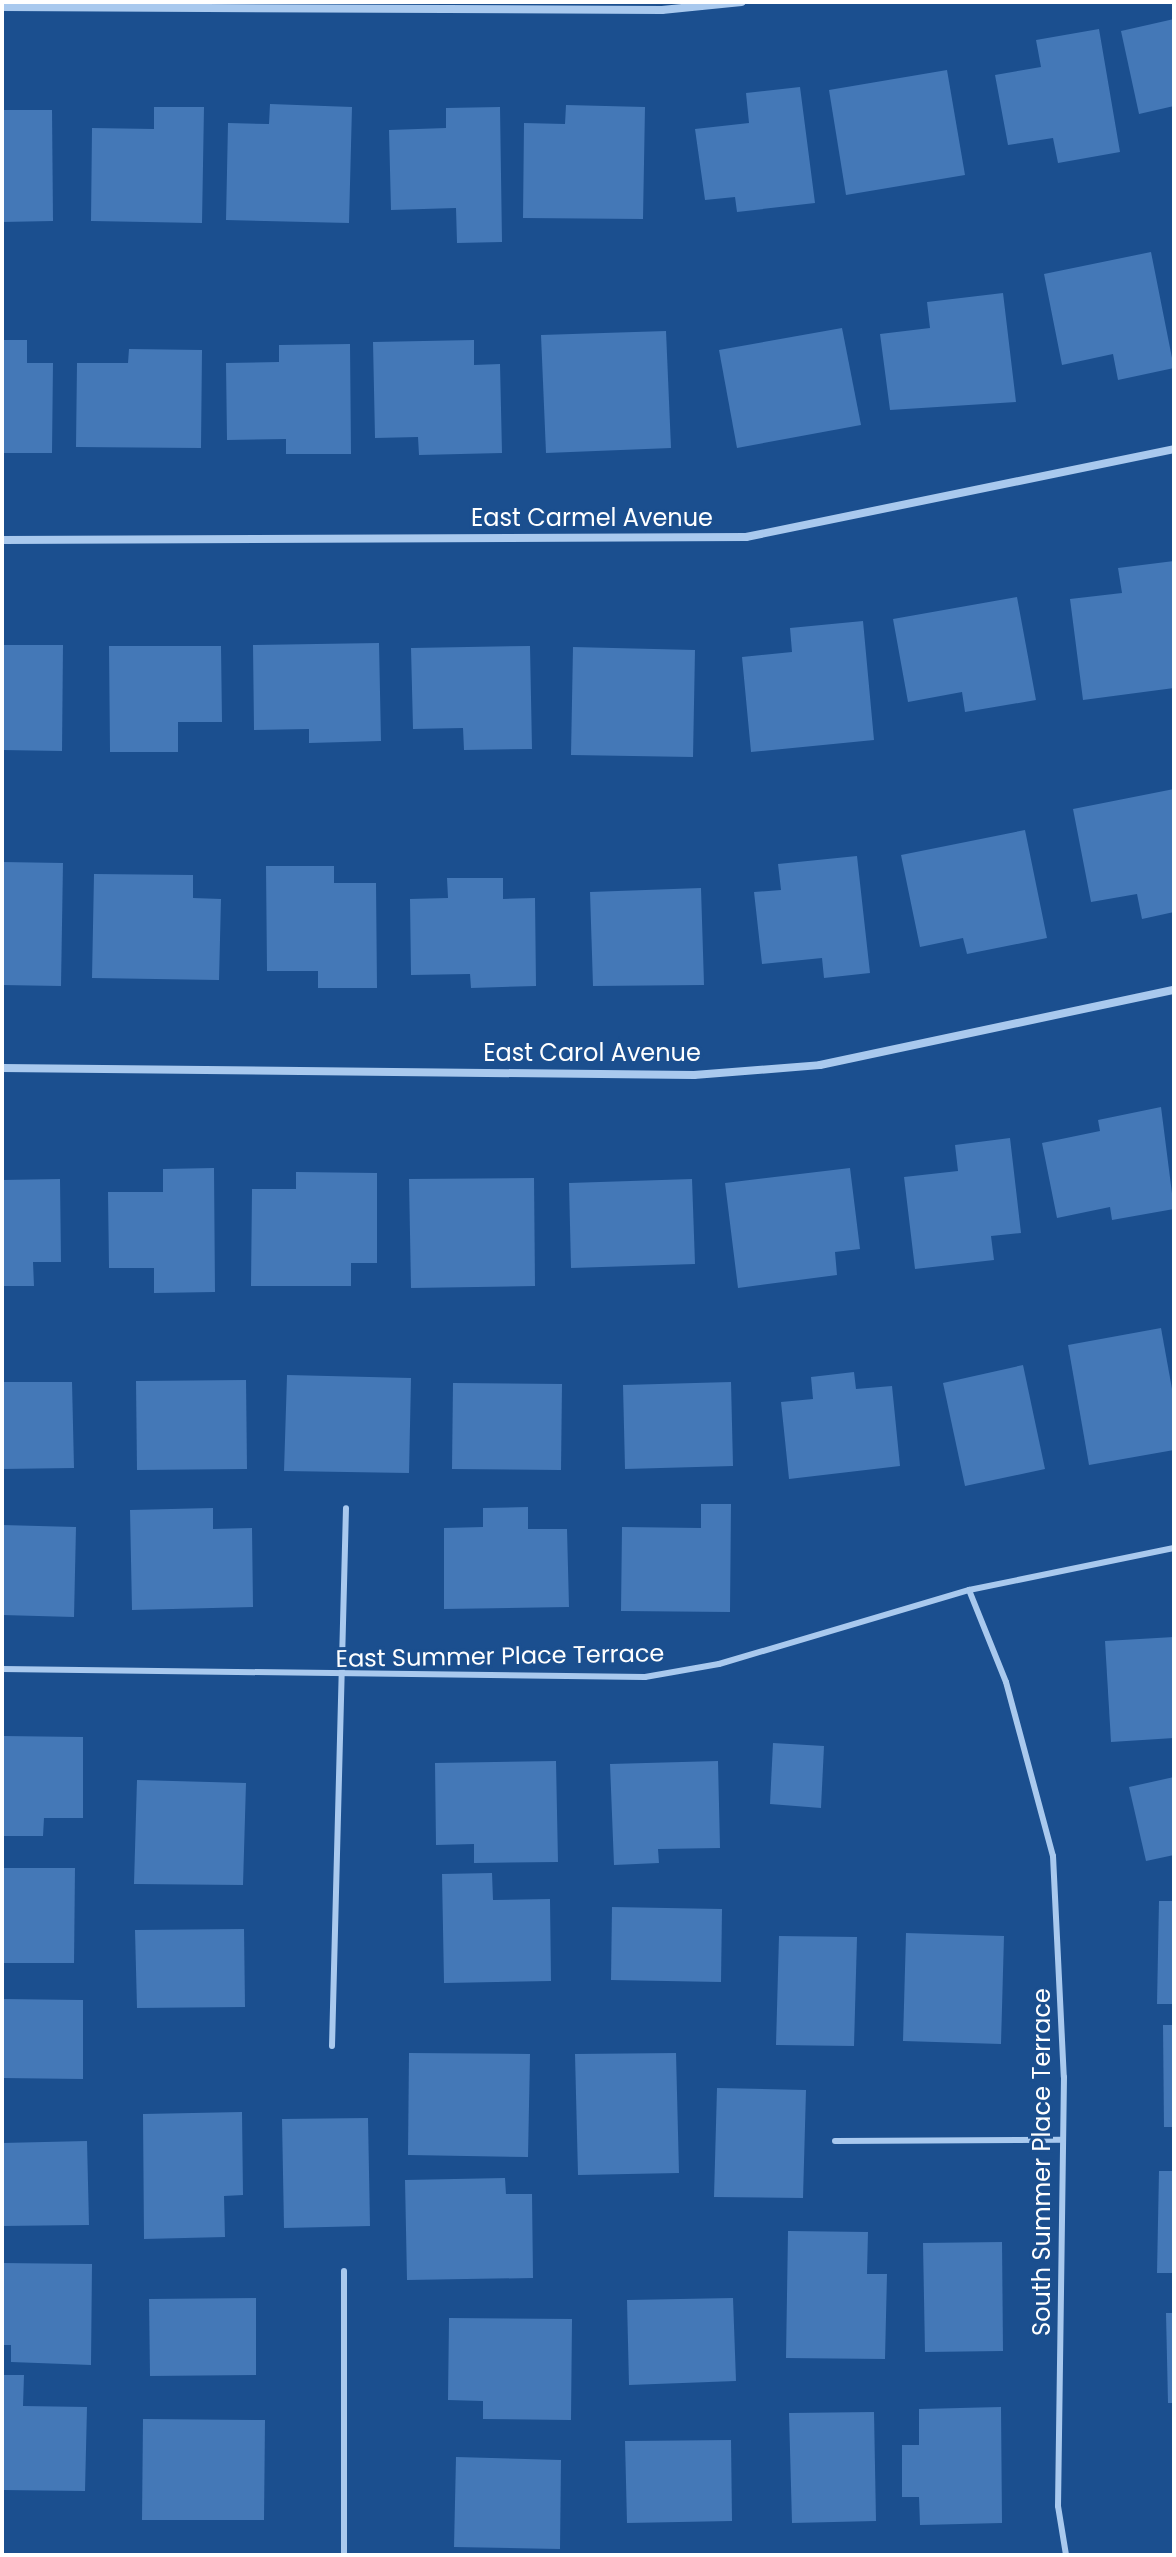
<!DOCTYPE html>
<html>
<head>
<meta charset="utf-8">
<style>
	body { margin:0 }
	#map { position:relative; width:1176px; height:2557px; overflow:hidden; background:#1b4f8f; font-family:Poppins,sans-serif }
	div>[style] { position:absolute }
	.building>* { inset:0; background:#4478b7 }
	.service>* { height:6px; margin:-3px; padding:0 3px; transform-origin:3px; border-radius:3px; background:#a9c9ee }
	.minor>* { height:8px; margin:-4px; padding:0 4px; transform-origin:4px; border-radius:4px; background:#a9c9ee }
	span { translate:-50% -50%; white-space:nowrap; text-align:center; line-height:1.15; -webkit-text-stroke:6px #1b4f8f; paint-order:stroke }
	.street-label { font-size:24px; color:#fff }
	.frame { position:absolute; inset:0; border:4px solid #fff; pointer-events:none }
</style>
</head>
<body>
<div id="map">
	<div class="building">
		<i style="clip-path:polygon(1174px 19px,1174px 106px,1139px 114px,1121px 31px)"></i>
		<i style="clip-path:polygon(1099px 29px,1120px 152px,1058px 163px,1053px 138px,1008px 145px,995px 75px,1041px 67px,1036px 40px)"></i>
		<i style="clip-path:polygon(947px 70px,965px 175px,846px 195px,829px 90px)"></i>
		<i style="clip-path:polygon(800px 87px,815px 203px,737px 212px,735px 197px,705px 200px,695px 129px,749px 123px,746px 93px)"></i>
		<i style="clip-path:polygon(270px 104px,352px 107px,349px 223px,226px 220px,228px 123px,269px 124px)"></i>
		<i style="clip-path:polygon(566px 105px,645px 107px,643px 219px,523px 218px,524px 123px,565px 124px)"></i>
		<i style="clip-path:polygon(154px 107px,204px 107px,202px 223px,91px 221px,92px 128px,154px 129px)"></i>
		<i style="clip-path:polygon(500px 107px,502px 242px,457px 243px,456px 208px,391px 210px,389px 130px,446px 128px,446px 108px)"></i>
		<i style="clip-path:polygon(2px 110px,52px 110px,53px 221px,2px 222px)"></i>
		<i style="clip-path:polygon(1151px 252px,1174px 368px,1118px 380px,1113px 354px,1062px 365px,1044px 274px)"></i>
		<i style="clip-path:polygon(1003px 293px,1016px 402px,890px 410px,880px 334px,930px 328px,927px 302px)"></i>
		<i style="clip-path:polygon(842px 328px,861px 425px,737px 448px,719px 350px)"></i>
		<i style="clip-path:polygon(666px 331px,671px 448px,546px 453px,541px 335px)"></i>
		<i style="clip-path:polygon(2px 340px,27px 340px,27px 363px,53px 363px,52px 453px,2px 453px)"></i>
		<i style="clip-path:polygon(474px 340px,474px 365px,500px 364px,502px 453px,419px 455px,418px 437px,375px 438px,373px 342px)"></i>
		<i style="clip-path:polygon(350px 344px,351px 454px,286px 454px,286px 439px,227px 440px,226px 363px,279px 362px,279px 345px)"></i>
		<i style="clip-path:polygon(129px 349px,202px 350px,201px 448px,76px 447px,77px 363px,128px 363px)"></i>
		<i style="clip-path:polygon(1174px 561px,1174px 688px,1083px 700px,1070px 599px,1122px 593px,1118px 568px)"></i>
		<i style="clip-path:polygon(1017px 597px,1036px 700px,965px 712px,962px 692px,908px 702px,893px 619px)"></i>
		<i style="clip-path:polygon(863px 621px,874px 740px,751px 752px,742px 657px,792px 652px,790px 628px)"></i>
		<i style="clip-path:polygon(379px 643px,381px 741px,309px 743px,309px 729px,254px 730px,253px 645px)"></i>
		<i style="clip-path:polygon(2px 645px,63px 645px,62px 751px,2px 750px)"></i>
		<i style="clip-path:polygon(109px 646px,221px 646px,222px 722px,178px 722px,178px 752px,110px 752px)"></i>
		<i style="clip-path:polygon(530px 646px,532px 749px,464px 750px,463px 728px,413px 729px,411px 648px)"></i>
		<i style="clip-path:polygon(573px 647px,695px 650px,693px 757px,571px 755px)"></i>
		<i style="clip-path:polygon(1174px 789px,1174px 912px,1142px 919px,1137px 894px,1091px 902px,1073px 809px)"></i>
		<i style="clip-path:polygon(1025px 830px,1047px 938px,967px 954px,963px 938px,920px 947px,901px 855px)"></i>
		<i style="clip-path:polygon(857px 856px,870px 973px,824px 978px,822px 958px,762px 964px,754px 892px,781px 890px,778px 864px)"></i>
		<i style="clip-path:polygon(2px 862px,63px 863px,61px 986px,2px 985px)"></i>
		<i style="clip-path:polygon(266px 866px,334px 866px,334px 883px,376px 883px,377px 988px,318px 988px,318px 971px,267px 971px)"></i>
		<i style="clip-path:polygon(94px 874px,193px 875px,193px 898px,221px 899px,219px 980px,92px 978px)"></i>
		<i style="clip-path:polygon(447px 878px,503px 878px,503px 899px,535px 898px,536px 986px,471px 988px,470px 974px,411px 975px,410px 899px,448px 898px)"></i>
		<i style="clip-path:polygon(701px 888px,704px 985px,593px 986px,590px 892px)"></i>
		<i style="clip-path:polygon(1161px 1107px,1174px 1209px,1112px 1220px,1110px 1207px,1057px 1218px,1042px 1143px,1100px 1131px,1098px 1120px)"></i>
		<i style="clip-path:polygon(1010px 1138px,1021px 1233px,991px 1236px,994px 1260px,915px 1269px,904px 1177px,958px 1171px,955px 1145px)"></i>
		<i style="clip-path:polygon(214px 1168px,215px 1292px,154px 1293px,154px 1268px,109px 1268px,108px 1192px,163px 1192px,163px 1169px)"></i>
		<i style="clip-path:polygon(850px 1168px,860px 1249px,835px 1252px,837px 1275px,738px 1288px,725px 1183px)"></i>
		<i style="clip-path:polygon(296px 1172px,377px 1173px,377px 1263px,351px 1263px,351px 1286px,251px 1286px,252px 1189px,296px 1189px)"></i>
		<i style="clip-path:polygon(534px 1178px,535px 1286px,411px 1288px,409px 1179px)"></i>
		<i style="clip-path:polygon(60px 1179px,61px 1262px,33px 1262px,34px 1286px,2px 1286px,2px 1180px)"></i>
		<i style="clip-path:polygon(692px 1179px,695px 1264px,571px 1268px,569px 1183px)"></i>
		<i style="clip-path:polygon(1161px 1328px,1174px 1400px,1174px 1450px,1089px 1465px,1068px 1345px)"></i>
		<i style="clip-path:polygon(1023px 1365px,1045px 1469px,965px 1486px,943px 1383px)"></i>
		<i style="clip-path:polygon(854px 1372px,856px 1389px,892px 1386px,900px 1466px,789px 1479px,781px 1402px,813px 1399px,811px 1377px)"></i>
		<i style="clip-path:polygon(287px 1375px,411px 1378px,409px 1473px,284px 1471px)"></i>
		<i style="clip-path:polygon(246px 1380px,247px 1469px,137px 1470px,136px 1381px)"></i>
		<i style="clip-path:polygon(2px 1382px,72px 1382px,74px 1468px,2px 1469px)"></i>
		<i style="clip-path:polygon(731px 1382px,733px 1466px,625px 1469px,623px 1385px)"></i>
		<i style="clip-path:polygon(453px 1383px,562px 1384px,561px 1470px,452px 1469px)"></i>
		<i style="clip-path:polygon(701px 1504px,731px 1504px,730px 1612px,621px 1611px,622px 1527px,701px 1528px)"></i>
		<i style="clip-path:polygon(528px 1507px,528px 1529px,567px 1529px,569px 1607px,444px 1609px,444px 1528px,483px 1527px,483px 1508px)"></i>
		<i style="clip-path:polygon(213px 1508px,213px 1529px,252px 1528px,253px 1607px,132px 1610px,130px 1510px)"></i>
		<i style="clip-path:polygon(2px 1525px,76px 1527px,74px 1617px,2px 1615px)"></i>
		<i style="clip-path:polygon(1174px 1637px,1174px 1738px,1111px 1742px,1105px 1641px)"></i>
		<i style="clip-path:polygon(2px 1736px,83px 1737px,83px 1818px,44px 1818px,43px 1836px,2px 1836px)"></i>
		<i style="clip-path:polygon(773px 1743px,824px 1746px,821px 1808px,770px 1804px)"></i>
		<i style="clip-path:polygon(556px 1761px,558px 1862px,474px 1863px,474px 1844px,436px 1845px,435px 1763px)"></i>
		<i style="clip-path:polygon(718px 1761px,720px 1848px,658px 1849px,659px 1863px,614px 1865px,610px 1764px)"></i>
		<i style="clip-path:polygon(1174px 1777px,1174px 1855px,1146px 1861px,1129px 1787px)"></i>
		<i style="clip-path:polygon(137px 1780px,246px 1783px,243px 1885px,134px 1884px)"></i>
		<i style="clip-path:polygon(2px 1868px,75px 1868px,74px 1963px,2px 1963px)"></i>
		<i style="clip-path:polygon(492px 1873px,493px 1900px,550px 1899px,551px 1981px,444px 1983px,442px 1874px)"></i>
		<i style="clip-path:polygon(1159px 1901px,1174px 1901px,1174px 2004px,1157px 2004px)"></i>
		<i style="clip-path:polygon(612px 1907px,722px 1909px,721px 1982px,611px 1980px)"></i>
		<i style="clip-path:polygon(244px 1929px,245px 2007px,137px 2008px,135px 1930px)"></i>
		<i style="clip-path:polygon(906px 1933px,1004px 1936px,1001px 2044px,903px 2041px)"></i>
		<i style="clip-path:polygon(779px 1936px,857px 1937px,854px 2046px,776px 2045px)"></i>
		<i style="clip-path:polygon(2px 1999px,83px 2000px,83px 2079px,2px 2078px)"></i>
		<i style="clip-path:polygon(1163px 2025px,1174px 2025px,1174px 2127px,1164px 2127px)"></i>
		<i style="clip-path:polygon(409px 2053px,530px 2054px,528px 2157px,408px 2155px)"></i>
		<i style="clip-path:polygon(676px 2053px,679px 2173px,578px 2175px,575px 2054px)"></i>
		<i style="clip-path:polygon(717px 2088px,806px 2090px,803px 2198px,714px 2197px)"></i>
		<i style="clip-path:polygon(242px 2112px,243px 2195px,224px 2196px,225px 2237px,144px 2239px,143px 2114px)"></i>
		<i style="clip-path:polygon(368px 2118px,370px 2226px,284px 2228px,282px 2119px)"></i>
		<i style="clip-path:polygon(87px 2141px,89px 2225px,2px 2226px,2px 2143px)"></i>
		<i style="clip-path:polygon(1159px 2171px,1174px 2171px,1174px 2273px,1157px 2273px)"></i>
		<i style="clip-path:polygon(505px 2178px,506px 2194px,532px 2194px,533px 2278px,407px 2280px,405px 2180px)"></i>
		<i style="clip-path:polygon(788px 2231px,868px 2232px,867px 2274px,887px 2274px,885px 2359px,786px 2358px)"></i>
		<i style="clip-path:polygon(1002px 2242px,1003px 2351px,925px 2352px,923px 2243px)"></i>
		<i style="clip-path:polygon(2px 2263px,92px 2264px,91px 2365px,11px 2362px,11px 2345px,2px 2345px)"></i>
		<i style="clip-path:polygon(256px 2298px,256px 2375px,150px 2376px,149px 2299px)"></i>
		<i style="clip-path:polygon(733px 2298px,736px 2381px,629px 2385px,627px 2300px)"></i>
		<i style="clip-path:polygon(1166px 2313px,1174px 2313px,1174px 2403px,1168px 2403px)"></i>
		<i style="clip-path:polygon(449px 2318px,572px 2319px,571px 2420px,483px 2419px,483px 2401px,448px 2400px)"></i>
		<i style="clip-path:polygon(2px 2375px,24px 2375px,23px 2406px,87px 2407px,85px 2491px,2px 2490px)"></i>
		<i style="clip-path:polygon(1001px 2407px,1002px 2523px,920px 2525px,919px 2497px,902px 2497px,902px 2445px,919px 2445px,919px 2409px)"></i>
		<i style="clip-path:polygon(874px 2412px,876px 2521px,792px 2523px,789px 2413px)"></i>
		<i style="clip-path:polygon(143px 2419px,265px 2420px,264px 2520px,142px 2520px)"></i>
		<i style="clip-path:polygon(731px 2440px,732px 2521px,627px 2523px,625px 2441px)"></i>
		<i style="clip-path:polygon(456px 2457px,561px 2460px,560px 2549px,454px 2547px)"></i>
	</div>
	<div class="service">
		<i style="left:969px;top:1590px;width:99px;rotate:68.1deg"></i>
		<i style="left:1006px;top:1682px;width:180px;rotate:74.9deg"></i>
		<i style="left:1053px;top:1856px;width:221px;rotate:87.2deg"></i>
		<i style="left:1064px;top:2077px;width:429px;rotate:90.8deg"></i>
		<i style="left:1058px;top:2506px;width:50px;rotate:80.7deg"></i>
		<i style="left:2px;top:1669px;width:643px;rotate:0.71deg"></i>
		<i style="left:645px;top:1677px;width:75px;rotate:-10deg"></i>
		<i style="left:719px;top:1664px;width:261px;rotate:-16.5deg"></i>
		<i style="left:969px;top:1590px;width:209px;rotate:-11.6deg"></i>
		<i style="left:332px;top:2046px;width:538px;rotate:-88.51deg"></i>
		<i style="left:835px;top:2141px;width:228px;rotate:-0.3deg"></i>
		<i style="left:344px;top:2271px;width:284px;rotate:90deg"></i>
	</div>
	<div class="minor">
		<i style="left:2px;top:7px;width:660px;rotate:0.26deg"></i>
		<i style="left:662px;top:10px;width:80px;rotate:-5.7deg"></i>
		<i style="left:2px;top:540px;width:744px;rotate:-0.23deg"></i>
		<i style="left:746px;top:537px;width:437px;rotate:-11.6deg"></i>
		<i style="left:2px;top:1068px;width:692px;rotate:0.58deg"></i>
		<i style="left:694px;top:1075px;width:126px;rotate:-4.5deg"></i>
		<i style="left:820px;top:1065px;width:362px;rotate:-12deg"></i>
	</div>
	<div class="street-label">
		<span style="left:592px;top:518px">East Carmel Avenue</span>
		<span style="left:592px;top:1053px">East Carol Avenue</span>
		<span style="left:500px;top:1656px;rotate:-1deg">East Summer Place Terrace</span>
		<span style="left:1042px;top:2162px;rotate:-90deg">South Summer Place Terrace</span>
	</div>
	<div class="frame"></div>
</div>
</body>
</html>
